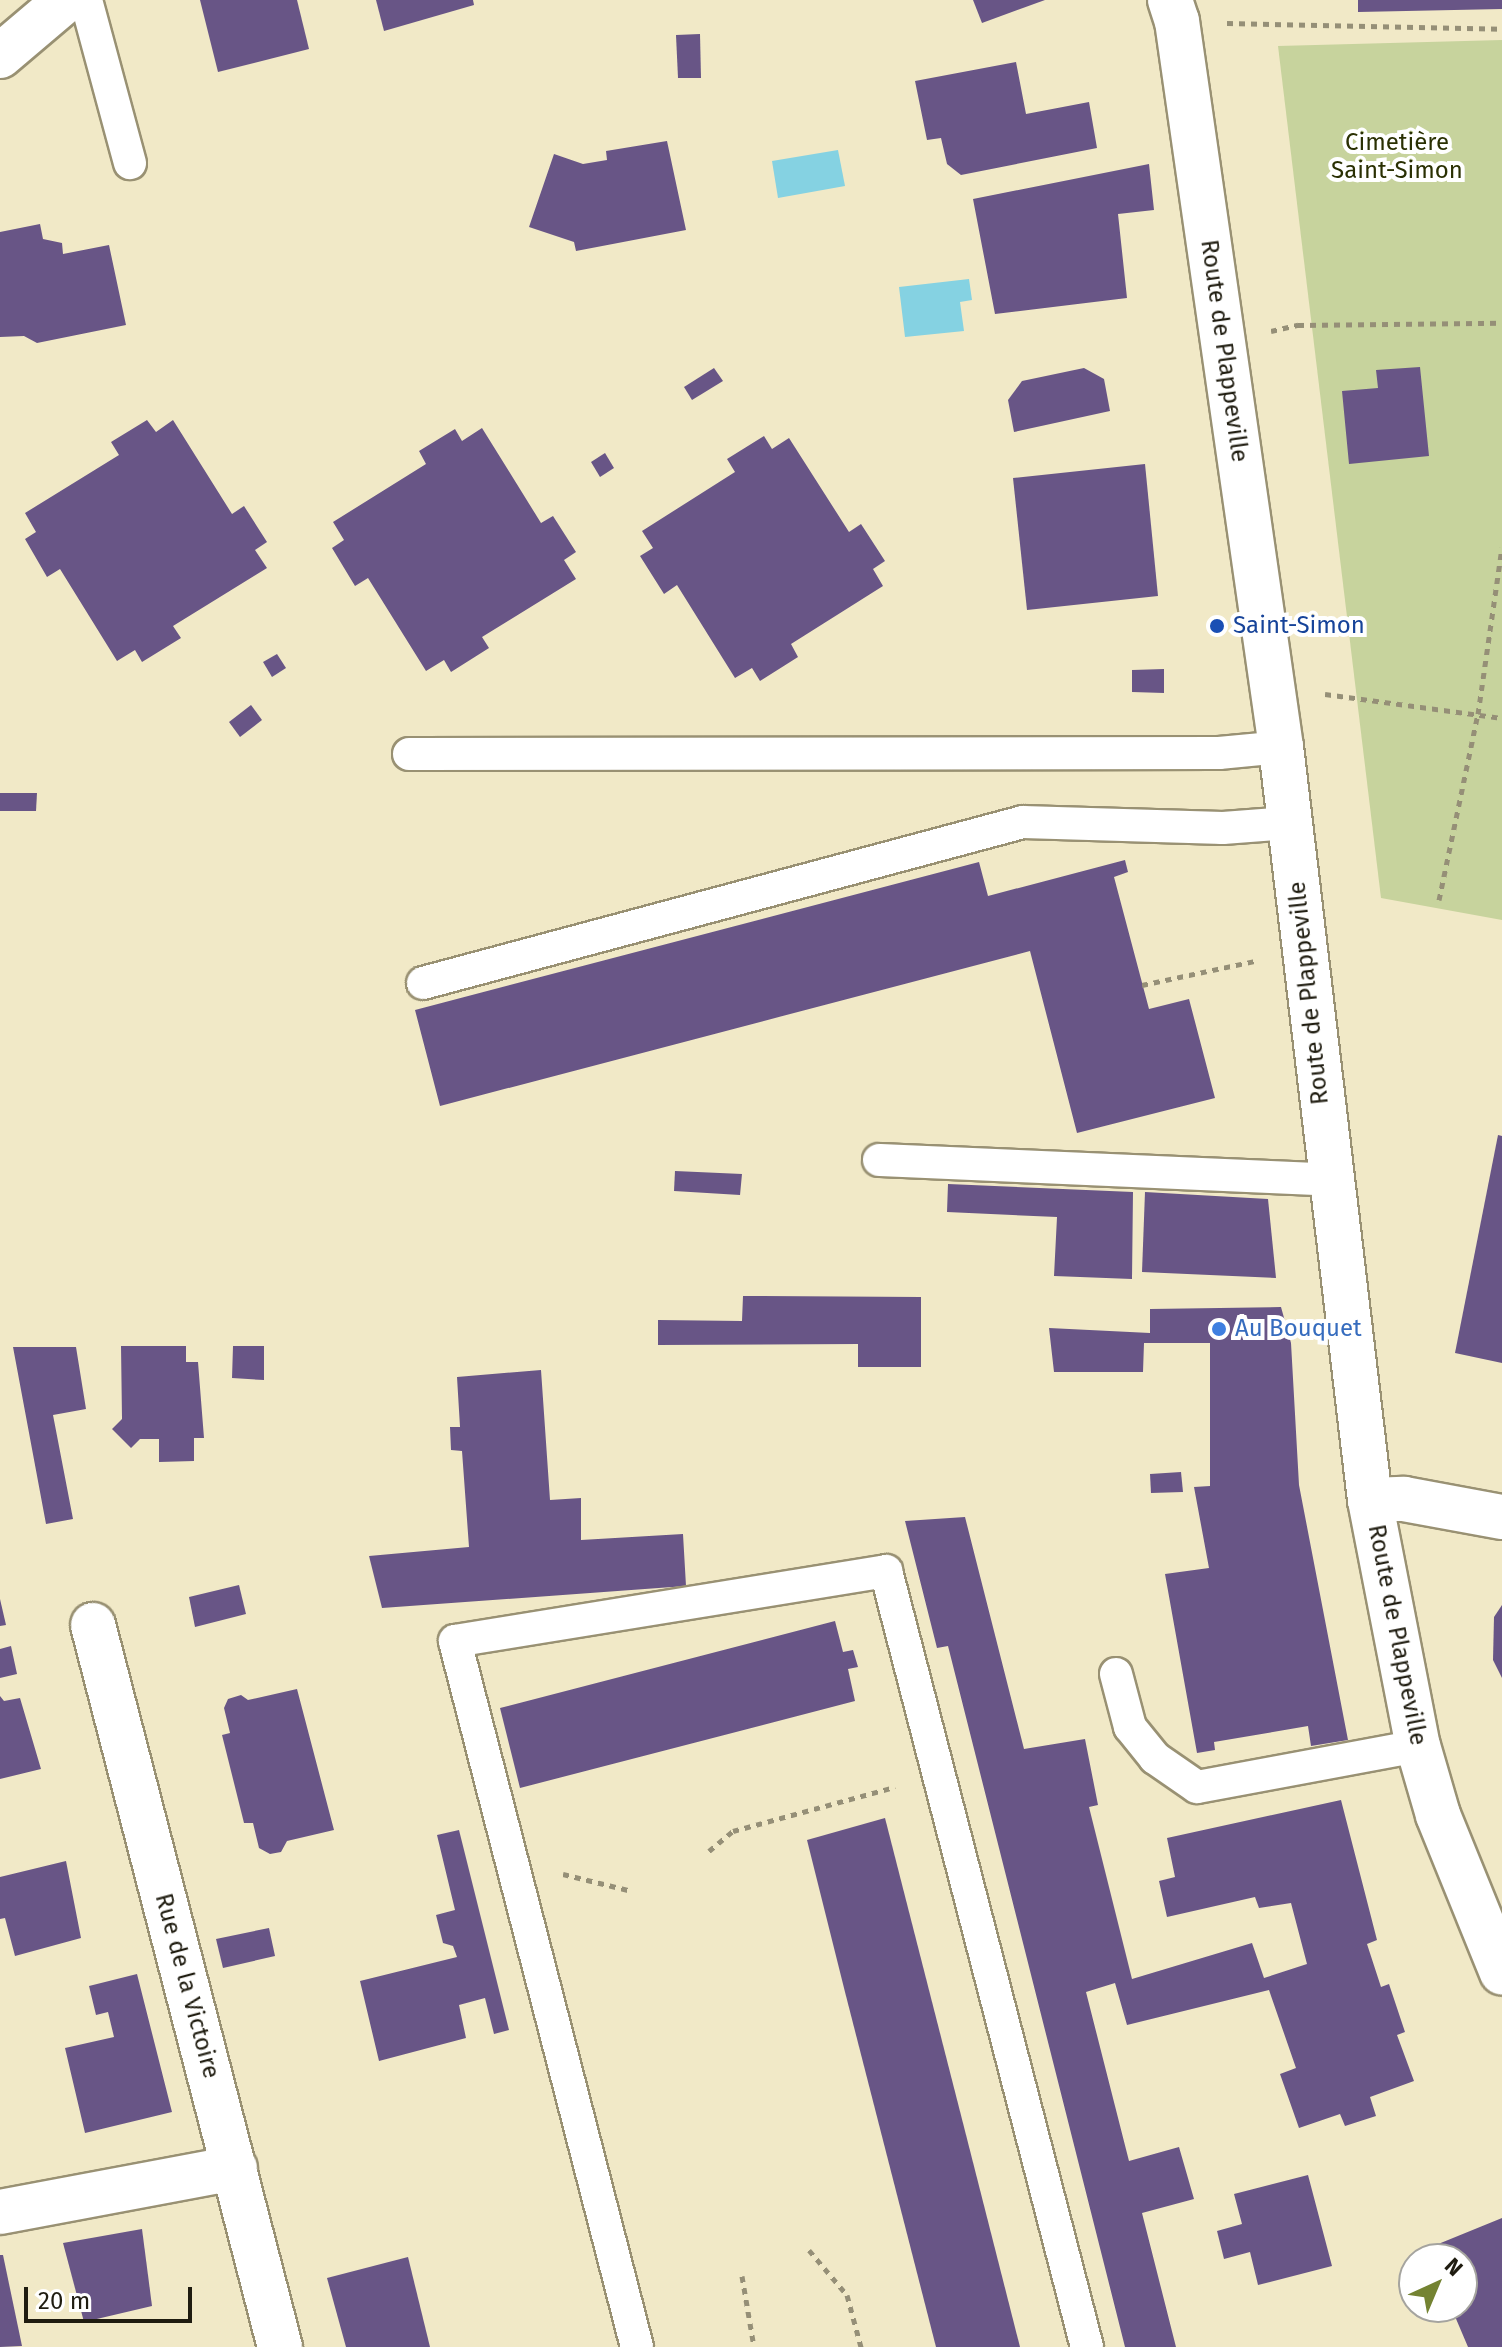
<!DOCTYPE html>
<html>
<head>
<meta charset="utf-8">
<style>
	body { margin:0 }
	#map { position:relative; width:1502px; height:2347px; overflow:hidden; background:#f1e9c7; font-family:"Fira Sans",sans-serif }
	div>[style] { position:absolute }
	.green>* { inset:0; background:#c7d39d }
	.water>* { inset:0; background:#85d2e2 }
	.building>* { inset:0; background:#685586 }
	.path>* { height:5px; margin-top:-2.5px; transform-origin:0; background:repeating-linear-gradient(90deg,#958f77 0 6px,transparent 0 12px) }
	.roads { filter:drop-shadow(2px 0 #999173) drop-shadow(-2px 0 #999173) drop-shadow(0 2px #999173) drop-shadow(0 -2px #999173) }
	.service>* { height:32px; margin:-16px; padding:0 16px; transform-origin:16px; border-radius:16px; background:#fff }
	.minor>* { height:44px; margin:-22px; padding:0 22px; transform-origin:22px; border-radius:22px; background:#fff }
	.tertiary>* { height:44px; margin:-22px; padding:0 22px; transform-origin:22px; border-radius:22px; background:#fff }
	.dots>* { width:22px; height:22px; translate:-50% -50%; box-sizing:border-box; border:4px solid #fff; border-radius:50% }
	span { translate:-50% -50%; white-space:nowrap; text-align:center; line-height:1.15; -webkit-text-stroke:8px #fff; paint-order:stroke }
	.park-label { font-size:24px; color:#2a3003 }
	.street-label { font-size:24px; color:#1f1c10 }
	.transit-label { font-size:24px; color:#164399 }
	.left { translate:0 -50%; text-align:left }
	.shop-label { font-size:24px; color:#366cbe }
	.north { position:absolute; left:1398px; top:2243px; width:80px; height:80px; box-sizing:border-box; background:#fff; border:2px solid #a5a49f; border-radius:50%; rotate:44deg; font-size:22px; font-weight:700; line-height:32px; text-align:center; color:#1f1c10 }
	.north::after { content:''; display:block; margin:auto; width:28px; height:36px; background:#748332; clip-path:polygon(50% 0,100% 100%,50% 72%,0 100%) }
	.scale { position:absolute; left:24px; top:2287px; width:168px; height:36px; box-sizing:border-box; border:4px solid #1f1c10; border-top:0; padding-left:10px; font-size:24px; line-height:28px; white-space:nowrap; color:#1f1c10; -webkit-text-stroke:6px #fff; paint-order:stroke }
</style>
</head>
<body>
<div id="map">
	<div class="green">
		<i style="clip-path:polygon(1502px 40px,1502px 920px,1381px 898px,1278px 46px)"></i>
	</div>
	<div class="water">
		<i style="clip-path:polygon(838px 150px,845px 186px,778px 198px,772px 161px)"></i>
		<i style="clip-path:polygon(969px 279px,972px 300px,960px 302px,964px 331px,905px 337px,899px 287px)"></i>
	</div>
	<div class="building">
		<i style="clip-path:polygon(200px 0,297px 0,309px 49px,218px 72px)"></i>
		<i style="clip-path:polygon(376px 0,473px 0,474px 5px,384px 31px)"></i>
		<i style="clip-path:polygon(973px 0,1045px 0,982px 23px)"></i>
		<i style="clip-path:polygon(1358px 0,1502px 0,1502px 9px,1358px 12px)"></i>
		<i style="clip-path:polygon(700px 34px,701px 78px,678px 78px,676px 35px)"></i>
		<i style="clip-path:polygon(1016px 62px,1026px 114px,1089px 102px,1097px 148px,961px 175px,947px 164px,941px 138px,927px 140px,915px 81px)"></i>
		<i style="clip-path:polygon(667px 141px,686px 230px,576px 251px,574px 242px,529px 227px,554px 154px,583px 164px,607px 160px,606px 151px)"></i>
		<i style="clip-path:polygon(1149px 164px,1154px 210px,1118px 214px,1127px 298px,995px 314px,973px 199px)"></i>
		<i style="clip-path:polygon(40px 224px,43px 239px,62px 243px,63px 254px,109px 245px,126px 325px,37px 343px,24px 336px,0 337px,0 232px)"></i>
		<i style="clip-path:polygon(1420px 367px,1429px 456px,1349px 464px,1342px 391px,1378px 388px,1376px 370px)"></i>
		<i style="clip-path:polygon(714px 368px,723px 381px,692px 400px,684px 387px)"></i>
		<i style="clip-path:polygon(1084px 368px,1104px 379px,1110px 411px,1014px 432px,1008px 400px,1022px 381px)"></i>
		<i style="clip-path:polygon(147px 420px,156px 432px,173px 420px,232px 514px,244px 506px,267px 542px,255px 550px,267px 568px,173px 626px,181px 638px,142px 662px,135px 650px,117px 661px,60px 569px,47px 577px,25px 539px,36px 532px,25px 513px,119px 455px,111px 442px)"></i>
		<i style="clip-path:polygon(482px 428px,541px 523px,553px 516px,576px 552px,564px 560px,576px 579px,482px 637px,489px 648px,451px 672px,444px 660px,426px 671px,368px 578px,355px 586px,332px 548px,344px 540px,333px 522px,426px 464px,419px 451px,455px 429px,462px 441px)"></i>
		<i style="clip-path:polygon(764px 436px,772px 449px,789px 438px,849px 532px,861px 524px,885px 561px,873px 569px,883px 586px,791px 644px,798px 657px,760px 681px,752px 668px,735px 678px,677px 585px,664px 594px,640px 556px,653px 548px,642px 531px,735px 472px,727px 459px)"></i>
		<i style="clip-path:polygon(605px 453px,614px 468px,600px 477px,591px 462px)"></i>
		<i style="clip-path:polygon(1145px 464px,1158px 596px,1027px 610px,1013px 478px)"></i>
		<i style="clip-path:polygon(277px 654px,286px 668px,272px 677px,263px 662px)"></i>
		<i style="clip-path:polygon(1164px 669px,1164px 693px,1132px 692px,1132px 670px)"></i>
		<i style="clip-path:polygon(251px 705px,262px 720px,240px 737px,229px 722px)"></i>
		<i style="clip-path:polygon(0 793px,37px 793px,36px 811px,0 811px)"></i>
		<i style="clip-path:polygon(1125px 860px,1128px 872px,1114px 877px,1149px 1009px,1189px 999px,1215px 1098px,1077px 1133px,1030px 951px,440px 1106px,415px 1010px,979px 862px,988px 896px)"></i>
		<i style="clip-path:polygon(1498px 1135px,1502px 1136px,1502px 1363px,1455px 1353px)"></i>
		<i style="clip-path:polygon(675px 1171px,742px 1174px,740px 1195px,674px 1191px)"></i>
		<i style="clip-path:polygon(948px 1184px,1133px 1192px,1132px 1279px,1054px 1276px,1057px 1217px,947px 1212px)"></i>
		<i style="clip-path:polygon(1145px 1192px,1268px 1199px,1276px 1278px,1142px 1272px)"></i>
		<i style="clip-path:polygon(743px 1296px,921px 1297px,921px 1367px,858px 1367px,858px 1344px,658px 1345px,658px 1320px,742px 1321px)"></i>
		<i style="clip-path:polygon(1281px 1307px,1291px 1343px,1299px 1485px,1348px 1740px,1311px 1746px,1308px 1726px,1214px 1742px,1215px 1750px,1197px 1753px,1165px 1574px,1209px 1568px,1194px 1487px,1210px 1486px,1210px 1343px,1144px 1343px,1143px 1372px,1054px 1372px,1049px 1328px,1150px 1333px,1150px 1309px)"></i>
		<i style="clip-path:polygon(121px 1346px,186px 1346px,186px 1362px,198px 1362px,204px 1438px,194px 1438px,194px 1461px,159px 1462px,159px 1439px,140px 1439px,131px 1448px,112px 1429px,122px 1419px)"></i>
		<i style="clip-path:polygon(233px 1346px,264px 1346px,264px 1380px,232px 1378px)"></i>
		<i style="clip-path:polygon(13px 1347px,76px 1347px,86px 1409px,53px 1415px,73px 1519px,46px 1524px)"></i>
		<i style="clip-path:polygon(541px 1370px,550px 1500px,581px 1498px,581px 1540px,683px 1534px,686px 1586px,382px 1608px,369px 1556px,469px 1547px,462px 1451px,451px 1450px,450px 1427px,460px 1427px,457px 1377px)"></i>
		<i style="clip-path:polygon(1181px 1472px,1183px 1492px,1151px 1493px,1150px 1474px)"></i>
		<i style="clip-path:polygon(965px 1517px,1024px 1749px,1085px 1739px,1098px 1805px,1089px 1807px,1132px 1979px,1252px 1943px,1264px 1978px,1307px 1964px,1291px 1903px,1259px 1908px,1255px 1897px,1167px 1917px,1159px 1881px,1175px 1877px,1167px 1838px,1341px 1800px,1377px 1940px,1367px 1944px,1381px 1987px,1389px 1984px,1405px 2032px,1397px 2035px,1414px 2081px,1370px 2097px,1376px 2116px,1345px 2126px,1340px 2114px,1299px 2128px,1280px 2074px,1296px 2068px,1269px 1990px,1127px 2025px,1115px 1983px,1086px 1992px,1129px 2161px,1179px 2147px,1194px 2199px,1142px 2213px,1176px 2347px,1125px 2347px,948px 1646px,937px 1648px,905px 1521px)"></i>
		<i style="clip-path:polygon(239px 1585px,246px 1614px,195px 1627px,189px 1597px)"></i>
		<i style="clip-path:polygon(0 1599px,6px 1625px,0 1626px)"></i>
		<i style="clip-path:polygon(1502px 1605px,1502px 1678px,1493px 1660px,1494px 1617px)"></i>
		<i style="clip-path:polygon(835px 1621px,843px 1652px,853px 1650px,858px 1667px,848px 1669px,855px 1701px,520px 1788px,500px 1708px)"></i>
		<i style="clip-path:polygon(11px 1646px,17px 1674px,0 1678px,0 1649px)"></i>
		<i style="clip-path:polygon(297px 1689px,334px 1830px,287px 1841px,281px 1852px,270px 1854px,259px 1848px,253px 1823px,244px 1823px,222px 1735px,230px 1733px,224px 1708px,228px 1699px,241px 1695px,248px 1700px)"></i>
		<i style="clip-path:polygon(0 1696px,4px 1701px,20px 1698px,41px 1769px,0 1779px)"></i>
		<i style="clip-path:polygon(885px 1818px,964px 2127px,1020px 2347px,936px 2347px,845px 1992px,807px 1840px)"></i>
		<i style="clip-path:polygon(459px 1830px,509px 2030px,494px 2034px,485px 1998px,459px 2005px,466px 2038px,379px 2061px,360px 1981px,457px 1957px,453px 1946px,443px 1943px,436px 1915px,455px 1910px,437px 1835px)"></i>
		<i style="clip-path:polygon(66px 1861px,81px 1938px,15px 1956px,5px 1918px,0 1919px,0 1877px)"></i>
		<i style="clip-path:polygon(269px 1928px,275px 1956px,223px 1968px,216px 1939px)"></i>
		<i style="clip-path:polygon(137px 1974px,172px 2112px,85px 2133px,65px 2048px,114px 2037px,108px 2012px,96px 2015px,89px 1986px)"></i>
		<i style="clip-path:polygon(1308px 2175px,1332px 2266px,1258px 2285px,1250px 2252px,1224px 2259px,1217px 2231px,1242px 2224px,1234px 2194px)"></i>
		<i style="clip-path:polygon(1502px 2218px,1502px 2347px,1468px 2347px,1451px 2307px,1462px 2307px,1462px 2259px,1431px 2259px,1426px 2249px)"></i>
		<i style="clip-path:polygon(142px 2229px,152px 2306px,84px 2322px,63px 2243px)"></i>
		<i style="clip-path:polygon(0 2255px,3px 2255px,22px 2346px,0 2347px)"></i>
		<i style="clip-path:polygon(408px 2257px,430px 2347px,346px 2347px,327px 2278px)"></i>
	</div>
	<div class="path">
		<i style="left:1227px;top:23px;width:275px;rotate:1.2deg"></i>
		<i style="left:1271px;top:331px;width:28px;rotate:-13deg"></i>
		<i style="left:1298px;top:325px;width:204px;rotate:-0.6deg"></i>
		<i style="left:1325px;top:694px;width:179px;rotate:7.7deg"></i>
		<i style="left:1439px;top:900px;width:190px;rotate:-78.2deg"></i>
		<i style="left:1478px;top:714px;width:168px;rotate:-81.8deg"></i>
		<i style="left:1142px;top:985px;width:116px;rotate:-12deg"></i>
		<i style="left:709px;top:1851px;width:31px;rotate:-40deg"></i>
		<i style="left:733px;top:1831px;width:168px;rotate:-15.2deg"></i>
		<i style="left:563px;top:1874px;width:67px;rotate:13.8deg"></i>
		<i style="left:809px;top:2250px;width:59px;rotate:49.8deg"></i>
		<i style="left:847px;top:2295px;width:54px;rotate:74.9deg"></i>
		<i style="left:742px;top:2276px;width:72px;rotate:80.4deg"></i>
	</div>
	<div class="roads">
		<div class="service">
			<i style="left:86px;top:0;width:169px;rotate:74.9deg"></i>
			<i style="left:409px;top:754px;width:810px;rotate:-0.07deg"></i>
			<i style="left:1219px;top:753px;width:62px;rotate:-5.5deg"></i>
			<i style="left:423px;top:983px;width:621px;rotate:-15.02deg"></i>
			<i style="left:1023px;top:822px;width:200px;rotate:1.7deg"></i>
			<i style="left:1223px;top:828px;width:66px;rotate:-4.3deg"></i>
			<i style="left:879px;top:1160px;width:450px;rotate:2.5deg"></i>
			<i style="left:1116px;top:1674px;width:55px;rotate:75.2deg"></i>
			<i style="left:1130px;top:1727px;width:40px;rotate:51deg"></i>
			<i style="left:1155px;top:1758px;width:51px;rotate:34.6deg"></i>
			<i style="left:1197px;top:1787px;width:225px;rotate:-10.5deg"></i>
			<i style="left:637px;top:2347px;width:729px;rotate:-104.46deg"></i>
			<i style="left:455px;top:1641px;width:437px;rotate:-9.2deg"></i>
			<i style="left:886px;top:1571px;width:802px;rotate:75.48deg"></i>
		</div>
		<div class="minor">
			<i style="left:0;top:56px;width:87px;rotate:-40.3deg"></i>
			<i style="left:1370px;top:1500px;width:34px;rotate:-2deg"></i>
			<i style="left:1404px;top:1499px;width:100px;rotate:10.4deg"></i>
			<i style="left:93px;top:1625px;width:746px;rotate:75.48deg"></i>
			<i style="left:0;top:2212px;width:239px;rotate:-10.6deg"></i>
		</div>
		<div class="tertiary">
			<i style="left:1170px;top:0;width:22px;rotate:72deg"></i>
			<i style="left:1177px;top:21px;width:733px;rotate:81.85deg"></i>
			<i style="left:1281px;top:747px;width:758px;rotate:83.26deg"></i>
			<i style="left:1370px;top:1500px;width:251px;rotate:79deg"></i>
			<i style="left:1418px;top:1746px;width:72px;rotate:73.8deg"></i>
			<i style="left:1438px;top:1815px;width:170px;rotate:67.9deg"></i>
		</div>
	</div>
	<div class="dots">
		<i style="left:1217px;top:626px;background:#1a4fb4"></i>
		<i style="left:1219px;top:1329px;background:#3f7fe0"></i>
	</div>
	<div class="park-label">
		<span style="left:1397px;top:157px">Cimetière<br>Saint-Simon</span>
	</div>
	<div class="street-label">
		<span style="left:1224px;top:351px;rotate:82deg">Route de Plappeville</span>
		<span style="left:1309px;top:993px;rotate:-96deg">Route de Plappeville</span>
		<span style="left:1397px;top:1635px;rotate:79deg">Route de Plappeville</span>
		<span style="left:187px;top:1986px;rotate:75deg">Rue de la Victoire</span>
	</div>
	<div class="transit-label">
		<span class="left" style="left:1233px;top:626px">Saint-Simon</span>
	</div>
	<div class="shop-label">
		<span class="left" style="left:1235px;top:1329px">Au Bouquet</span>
	</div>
	<div class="north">N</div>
	<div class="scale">20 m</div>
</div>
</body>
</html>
